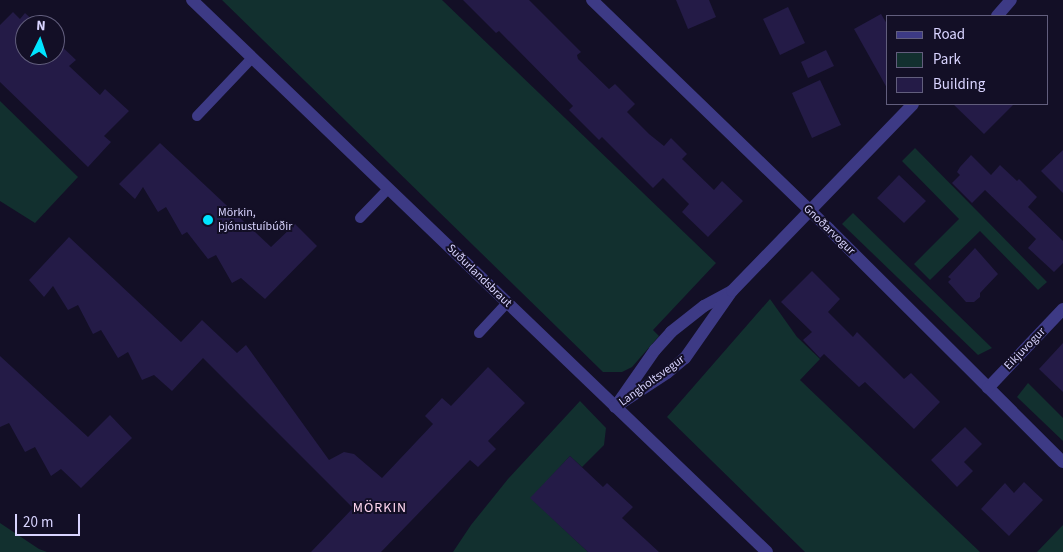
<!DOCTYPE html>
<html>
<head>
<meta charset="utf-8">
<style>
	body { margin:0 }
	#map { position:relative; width:1063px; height:552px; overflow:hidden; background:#130f26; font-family:"Source Sans 3",sans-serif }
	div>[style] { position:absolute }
	.green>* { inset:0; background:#12302f }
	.building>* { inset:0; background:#241b47 }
	.service>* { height:10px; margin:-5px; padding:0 5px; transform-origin:5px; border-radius:5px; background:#3d3a85 }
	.minor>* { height:12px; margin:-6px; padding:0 6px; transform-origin:6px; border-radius:6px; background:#3d3a85 }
	.dots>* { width:14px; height:14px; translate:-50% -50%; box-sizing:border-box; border:2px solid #130f26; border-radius:50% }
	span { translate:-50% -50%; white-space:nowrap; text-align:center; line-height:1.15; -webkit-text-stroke:4px #130f26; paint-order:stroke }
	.poi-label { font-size:12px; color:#d9d4ff }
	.left { translate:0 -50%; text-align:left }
	.street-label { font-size:12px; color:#d9d4ff }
	.neighbourhood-label { font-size:14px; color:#ffd6f0; letter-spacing:1px }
	.legend { position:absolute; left:886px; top:15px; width:162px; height:90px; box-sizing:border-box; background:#130f26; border:1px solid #625e7d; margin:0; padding:6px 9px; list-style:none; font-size:15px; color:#d9d4ff }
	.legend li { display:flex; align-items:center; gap:10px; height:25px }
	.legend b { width:25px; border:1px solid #625e7d }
	.north { position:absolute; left:15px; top:15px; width:50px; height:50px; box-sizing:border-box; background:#130f26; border:1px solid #625e7d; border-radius:50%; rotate:4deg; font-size:14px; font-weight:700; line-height:20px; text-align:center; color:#d9d4ff }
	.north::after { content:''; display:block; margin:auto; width:18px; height:22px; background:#00e5ff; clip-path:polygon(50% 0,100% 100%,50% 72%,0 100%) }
	.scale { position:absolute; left:15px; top:514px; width:65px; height:22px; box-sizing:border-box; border:2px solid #d9d4ff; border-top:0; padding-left:6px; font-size:15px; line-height:18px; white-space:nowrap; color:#d9d4ff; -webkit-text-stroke:4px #130f26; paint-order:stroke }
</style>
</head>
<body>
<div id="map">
	<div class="green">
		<i style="clip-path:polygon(222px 0,442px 0,716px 263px,653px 330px,659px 336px,632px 367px,622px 372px,603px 372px)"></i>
		<i style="clip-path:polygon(0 101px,78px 177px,35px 223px,0 201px)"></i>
		<i style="clip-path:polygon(915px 148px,1047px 282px,1038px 290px,980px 231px,930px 280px,914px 264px,959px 219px,902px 161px)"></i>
		<i style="clip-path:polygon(853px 213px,992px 348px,978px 355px,842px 224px)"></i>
		<i style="clip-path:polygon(770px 299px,797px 337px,820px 359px,800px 380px,980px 552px,805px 552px,667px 417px)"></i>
		<i style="clip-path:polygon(1028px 383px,1063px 418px,1063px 441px,1017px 397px)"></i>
		<i style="clip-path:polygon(580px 401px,606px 428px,604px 445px,582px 467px,570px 456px,531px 498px,588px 552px,453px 552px,471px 525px,508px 479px)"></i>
		<i style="clip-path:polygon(0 523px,39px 549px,47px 552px,0 552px)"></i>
		<i style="clip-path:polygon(1063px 525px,1063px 552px,1037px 552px)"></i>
	</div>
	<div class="building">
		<i style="clip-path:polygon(463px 0,529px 0,581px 52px,577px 55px,578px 59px,609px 89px,615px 84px,635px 104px,627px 112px,649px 134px,664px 146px,671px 138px,687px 154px,682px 159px,714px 190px,722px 181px,743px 201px,708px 237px,682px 212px,689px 204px,663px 178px,653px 188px,602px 137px,599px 140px,569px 110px,573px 106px,499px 31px,496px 33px)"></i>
		<i style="clip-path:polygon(676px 0,709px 0,716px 17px,688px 29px)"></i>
		<i style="clip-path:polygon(788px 7px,805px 43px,780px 55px,763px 19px)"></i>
		<i style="clip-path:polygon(13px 12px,20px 19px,25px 13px,38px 25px,25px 25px,25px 55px,55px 55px,55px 40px,76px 60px,69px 66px,100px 95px,105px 89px,129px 111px,104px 136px,111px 142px,88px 167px,0 82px,0 25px)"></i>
		<i style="clip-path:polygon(881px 14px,887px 24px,887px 88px,854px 29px)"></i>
		<i style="clip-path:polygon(826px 50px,834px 66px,808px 78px,801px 62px)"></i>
		<i style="clip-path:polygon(820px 80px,841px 125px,812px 138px,792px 93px)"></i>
		<i style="clip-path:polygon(953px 104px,1014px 104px,984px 134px)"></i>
		<i style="clip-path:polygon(160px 143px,271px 247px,295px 224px,317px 246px,265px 299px,241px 278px,232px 283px,216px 255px,208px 259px,187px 232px,182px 235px,166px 207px,158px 212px,143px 187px,135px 199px,119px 184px)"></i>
		<i style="clip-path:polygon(1063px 150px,1063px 193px,1041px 171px)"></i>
		<i style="clip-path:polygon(971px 155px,991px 175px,1000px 165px,1017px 181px,1019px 179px,1037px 197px,1028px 207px,1063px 241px,1063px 263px,1054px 272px,1028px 248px,1036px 239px,985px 190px,972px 203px,952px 183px,960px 175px,957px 172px,960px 167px)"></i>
		<i style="clip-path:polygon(899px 175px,926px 201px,904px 223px,877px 198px)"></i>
		<i style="clip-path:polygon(69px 237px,181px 342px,202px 320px,237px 353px,246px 345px,329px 460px,344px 452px,354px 454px,382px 478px,433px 424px,425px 416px,442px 398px,451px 406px,488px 367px,525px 403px,488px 441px,496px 449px,478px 467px,470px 460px,381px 552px,311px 552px,353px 508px,203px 358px,172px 391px,154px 375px,142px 380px,128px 352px,118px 358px,101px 330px,93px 334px,78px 305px,68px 310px,53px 286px,44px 297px,29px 280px)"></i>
		<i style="clip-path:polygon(975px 248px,998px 274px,980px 293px,980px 297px,974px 302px,966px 302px,948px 282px,951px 279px,948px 277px)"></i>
		<i style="clip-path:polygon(812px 271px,840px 299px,828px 312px,853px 337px,857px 332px,904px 379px,911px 373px,940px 402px,914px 429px,865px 382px,859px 387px,824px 354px,820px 358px,803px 340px,812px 332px,781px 302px)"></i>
		<i style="clip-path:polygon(1063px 343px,1063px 392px,1039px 369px)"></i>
		<i style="clip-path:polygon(0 356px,88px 437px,110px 415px,132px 438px,81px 488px,61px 469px,51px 476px,35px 447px,25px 452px,9px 423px,0 427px)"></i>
		<i style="clip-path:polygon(965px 427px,982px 444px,964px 462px,973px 471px,957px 487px,931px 460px)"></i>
		<i style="clip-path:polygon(570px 456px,603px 487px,607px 483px,633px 507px,622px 518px,659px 552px,588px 552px,530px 498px)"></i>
		<i style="clip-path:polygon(1024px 482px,1043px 500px,1009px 536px,981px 509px,1005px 483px,1014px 493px)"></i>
	</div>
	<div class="service">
		<i style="left:197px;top:116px;width:80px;rotate:-46.5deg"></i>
		<i style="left:360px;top:218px;width:40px;rotate:-46deg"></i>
		<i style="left:479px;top:333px;width:41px;rotate:-47deg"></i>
	</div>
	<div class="minor">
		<i style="left:192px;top:0;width:797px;rotate:43.83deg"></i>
		<i style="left:592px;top:0;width:330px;rotate:44deg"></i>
		<i style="left:829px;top:229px;width:330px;rotate:44.9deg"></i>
		<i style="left:997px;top:16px;width:21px;rotate:-49deg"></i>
		<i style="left:988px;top:388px;width:109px;rotate:-46.5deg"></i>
		<i style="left:618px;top:403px;width:65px;rotate:-55.1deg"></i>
		<i style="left:655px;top:350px;width:24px;rotate:-48deg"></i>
		<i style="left:671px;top:332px;width:42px;rotate:-38.2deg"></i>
		<i style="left:704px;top:306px;width:30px;rotate:-28deg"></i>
		<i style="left:615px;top:407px;width:62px;rotate:-33.2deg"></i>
		<i style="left:667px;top:373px;width:23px;rotate:-40deg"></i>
		<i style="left:685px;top:358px;width:82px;rotate:-55deg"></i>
		<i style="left:732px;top:291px;width:260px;rotate:-45.9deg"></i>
	</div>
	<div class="dots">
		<i style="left:208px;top:220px;background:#00e5ff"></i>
	</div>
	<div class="poi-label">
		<span class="left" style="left:218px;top:220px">Mörkin,<br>þjónustuíbúðir</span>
	</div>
	<div class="street-label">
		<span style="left:829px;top:230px;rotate:44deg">Gnoðarvogur</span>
		<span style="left:479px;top:276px;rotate:44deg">Suðurlandsbraut</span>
		<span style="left:1025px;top:349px;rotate:-46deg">Eikjuvogur</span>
		<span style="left:652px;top:381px;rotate:-36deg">Langholtsvegur</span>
	</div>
	<div class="neighbourhood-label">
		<span style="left:380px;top:508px">MÖRKIN</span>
	</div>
	<ul class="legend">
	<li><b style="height:6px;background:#3d3a85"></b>Road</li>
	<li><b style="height:14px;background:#12302f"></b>Park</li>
	<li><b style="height:14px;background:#241b47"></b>Building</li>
	</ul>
	<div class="north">N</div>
	<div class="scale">20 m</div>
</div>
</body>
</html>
